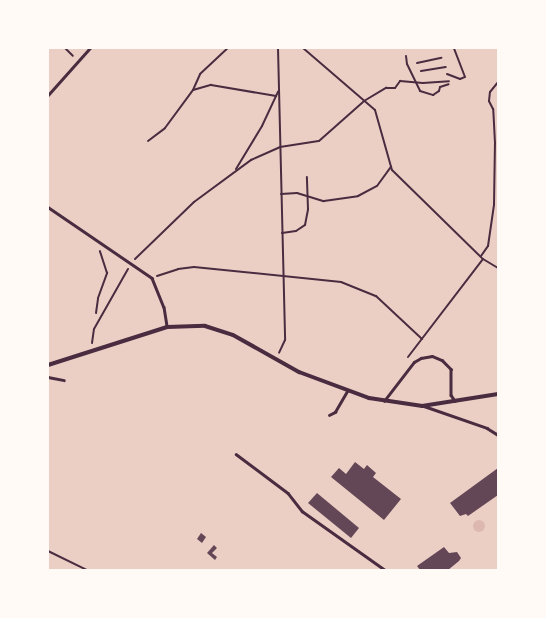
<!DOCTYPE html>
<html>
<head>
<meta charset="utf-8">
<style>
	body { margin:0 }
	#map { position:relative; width:546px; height:618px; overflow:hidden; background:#f7e1d7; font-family:"PT Sans Narrow",sans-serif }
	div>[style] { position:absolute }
	.green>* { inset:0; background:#ebcfc5 }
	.water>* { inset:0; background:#dcb8b0 }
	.round { border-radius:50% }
	.building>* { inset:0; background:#644757 }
	.path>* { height:2px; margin:-1px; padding:0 1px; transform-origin:1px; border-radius:1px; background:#4a2c40 }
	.service>* { height:2.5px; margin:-1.25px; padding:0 1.25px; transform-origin:1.25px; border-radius:1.25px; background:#4a2c40 }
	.minor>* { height:4px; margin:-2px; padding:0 2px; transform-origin:2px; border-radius:2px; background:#4a2c40 }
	span { translate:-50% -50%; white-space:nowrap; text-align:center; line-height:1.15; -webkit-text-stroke:4px #fffaf5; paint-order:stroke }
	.frame { position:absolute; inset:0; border:49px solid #fffaf5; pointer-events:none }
</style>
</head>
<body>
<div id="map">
	<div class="green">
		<i style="clip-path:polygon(48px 48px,498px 48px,498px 570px,48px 570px)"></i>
	</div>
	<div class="water">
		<i class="round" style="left:473px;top:520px;width:12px;height:12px"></i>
	</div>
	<div class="building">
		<i style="clip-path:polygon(355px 462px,364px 469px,367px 465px,376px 473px,373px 477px,401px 499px,384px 520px,331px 477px,339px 468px,346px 474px)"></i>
		<i style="clip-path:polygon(498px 468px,498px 495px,468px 516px,466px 514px,460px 516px,450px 503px)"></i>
		<i style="clip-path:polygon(317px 493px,359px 528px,351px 538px,308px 503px)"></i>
		<i style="clip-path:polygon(201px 533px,206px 537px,202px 543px,197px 539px)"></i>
		<i style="clip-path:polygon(214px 545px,217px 548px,212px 553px,217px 557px,215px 560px,207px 553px)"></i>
		<i style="clip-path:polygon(444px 547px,449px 553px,457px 552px,461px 558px,459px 561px,448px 570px,420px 570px,417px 566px)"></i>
	</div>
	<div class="path">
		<i style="left:65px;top:48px;width:11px;rotate:45deg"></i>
		<i style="left:278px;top:48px;width:292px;rotate:88.6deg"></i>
		<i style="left:285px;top:340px;width:14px;rotate:115deg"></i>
		<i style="left:303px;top:48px;width:95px;rotate:40.7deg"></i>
		<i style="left:375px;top:110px;width:62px;rotate:74.2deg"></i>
		<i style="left:392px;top:170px;width:127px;rotate:44.4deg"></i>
		<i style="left:406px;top:56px;width:8px;rotate:83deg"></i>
		<i style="left:407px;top:64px;width:30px;rotate:64deg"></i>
		<i style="left:420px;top:91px;width:14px;rotate:17deg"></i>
		<i style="left:433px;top:95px;width:7px;rotate:-34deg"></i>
		<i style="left:439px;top:91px;width:4px;rotate:-76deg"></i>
		<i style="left:440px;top:87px;width:9px;rotate:-18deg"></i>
		<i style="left:417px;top:63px;width:25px;rotate:-12deg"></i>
		<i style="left:421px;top:71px;width:25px;rotate:-9deg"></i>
		<i style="left:447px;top:74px;width:14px;rotate:21deg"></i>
		<i style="left:460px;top:79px;width:5px;rotate:-22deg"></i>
		<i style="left:465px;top:77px;width:31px;rotate:-111deg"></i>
		<i style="left:193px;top:90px;width:19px;rotate:-16deg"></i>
		<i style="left:211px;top:85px;width:66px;rotate:9.6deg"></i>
		<i style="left:148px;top:141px;width:21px;rotate:-37deg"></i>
		<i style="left:165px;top:128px;width:47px;rotate:-53.6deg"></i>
		<i style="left:193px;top:90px;width:17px;rotate:-66deg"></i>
		<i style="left:200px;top:74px;width:38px;rotate:-43deg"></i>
		<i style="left:236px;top:169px;width:50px;rotate:-58.8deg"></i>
		<i style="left:262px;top:126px;width:38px;rotate:-65deg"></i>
		<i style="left:281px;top:194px;width:16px;rotate:-4deg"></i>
		<i style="left:297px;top:193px;width:28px;rotate:17deg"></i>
		<i style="left:324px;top:201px;width:34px;rotate:-8deg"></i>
		<i style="left:358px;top:196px;width:21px;rotate:-28deg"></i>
		<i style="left:377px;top:186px;width:24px;rotate:-54deg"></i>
		<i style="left:282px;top:233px;width:14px;rotate:-8deg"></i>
		<i style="left:296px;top:231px;width:11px;rotate:-34deg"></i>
		<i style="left:305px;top:225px;width:16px;rotate:-79deg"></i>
		<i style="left:308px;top:209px;width:32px;rotate:-92deg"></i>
		<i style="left:481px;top:256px;width:12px;rotate:-55deg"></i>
		<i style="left:488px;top:246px;width:41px;rotate:-81.7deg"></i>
		<i style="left:494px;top:205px;width:62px;rotate:-89.1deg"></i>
		<i style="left:495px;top:143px;width:34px;rotate:-93deg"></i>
		<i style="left:493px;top:109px;width:9px;rotate:-117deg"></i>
		<i style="left:489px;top:101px;width:9px;rotate:-84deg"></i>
		<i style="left:490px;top:92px;width:13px;rotate:-51deg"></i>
		<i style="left:135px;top:259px;width:82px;rotate:-44deg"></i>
		<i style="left:194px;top:202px;width:71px;rotate:-36.4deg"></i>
		<i style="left:251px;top:160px;width:32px;rotate:-24deg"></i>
		<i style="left:280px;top:147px;width:39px;rotate:-9deg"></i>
		<i style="left:319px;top:141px;width:60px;rotate:-41.6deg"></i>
		<i style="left:364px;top:101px;width:26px;rotate:-31deg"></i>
		<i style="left:386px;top:88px;width:9px"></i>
		<i style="left:395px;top:88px;width:9px;rotate:-54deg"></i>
		<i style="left:400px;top:81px;width:23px;rotate:5deg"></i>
		<i style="left:423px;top:83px;width:26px;rotate:-4deg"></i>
		<i style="left:157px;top:276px;width:22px;rotate:-18deg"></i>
		<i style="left:178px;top:269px;width:16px;rotate:-7deg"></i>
		<i style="left:194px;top:267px;width:148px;rotate:5.8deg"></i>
		<i style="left:341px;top:282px;width:38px;rotate:22deg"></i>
		<i style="left:376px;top:296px;width:63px;rotate:43.1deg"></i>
		<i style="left:498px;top:282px;width:13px;rotate:90deg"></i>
		<i style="left:96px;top:313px;width:15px;rotate:-82deg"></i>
		<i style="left:98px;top:298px;width:27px;rotate:-70deg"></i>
		<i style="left:107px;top:273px;width:23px;rotate:-108deg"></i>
		<i style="left:92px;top:343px;width:14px;rotate:-82deg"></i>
		<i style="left:94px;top:329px;width:69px;rotate:-60.5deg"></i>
		<i style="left:408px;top:357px;width:123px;rotate:-52.6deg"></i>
		<i style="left:483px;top:259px;width:17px;rotate:31deg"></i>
		<i style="left:48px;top:551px;width:43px;rotate:26deg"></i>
	</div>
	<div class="service">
		<i style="left:48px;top:95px;width:63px;rotate:-48.2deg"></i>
		<i style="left:48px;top:207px;width:126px;rotate:34.3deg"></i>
		<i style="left:152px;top:278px;width:31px;rotate:68deg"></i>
		<i style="left:164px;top:307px;width:20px;rotate:81deg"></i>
		<i style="left:48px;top:377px;width:16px;rotate:11deg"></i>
		<i style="left:384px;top:401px;width:49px;rotate:-52.4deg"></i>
		<i style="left:414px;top:362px;width:8px;rotate:-30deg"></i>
		<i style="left:421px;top:358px;width:11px;rotate:-10deg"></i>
		<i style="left:432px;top:356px;width:11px;rotate:22deg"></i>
		<i style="left:442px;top:360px;width:13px;rotate:45deg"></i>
		<i style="left:451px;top:369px;width:26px;rotate:90deg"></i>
		<i style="left:451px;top:395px;width:7px;rotate:56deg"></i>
		<i style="left:424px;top:406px;width:67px;rotate:19.2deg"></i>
		<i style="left:487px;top:428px;width:13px;rotate:32deg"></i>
		<i style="left:329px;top:415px;width:7px;rotate:-27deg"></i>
		<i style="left:335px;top:412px;width:24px;rotate:-60deg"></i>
		<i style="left:236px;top:454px;width:65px;rotate:36.9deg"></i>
		<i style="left:288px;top:493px;width:23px;rotate:52deg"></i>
		<i style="left:302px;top:511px;width:102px;rotate:35.4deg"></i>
	</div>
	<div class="minor">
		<i style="left:48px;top:365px;width:125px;rotate:-17.7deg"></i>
		<i style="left:167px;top:327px;width:38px;rotate:-2deg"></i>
		<i style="left:205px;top:326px;width:29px;rotate:18deg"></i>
		<i style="left:233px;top:335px;width:76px;rotate:29.3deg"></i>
		<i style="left:299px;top:372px;width:75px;rotate:20.4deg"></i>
		<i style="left:369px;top:398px;width:54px;rotate:8.6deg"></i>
		<i style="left:422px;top:406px;width:77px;rotate:-9deg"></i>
	</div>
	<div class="frame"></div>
</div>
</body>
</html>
